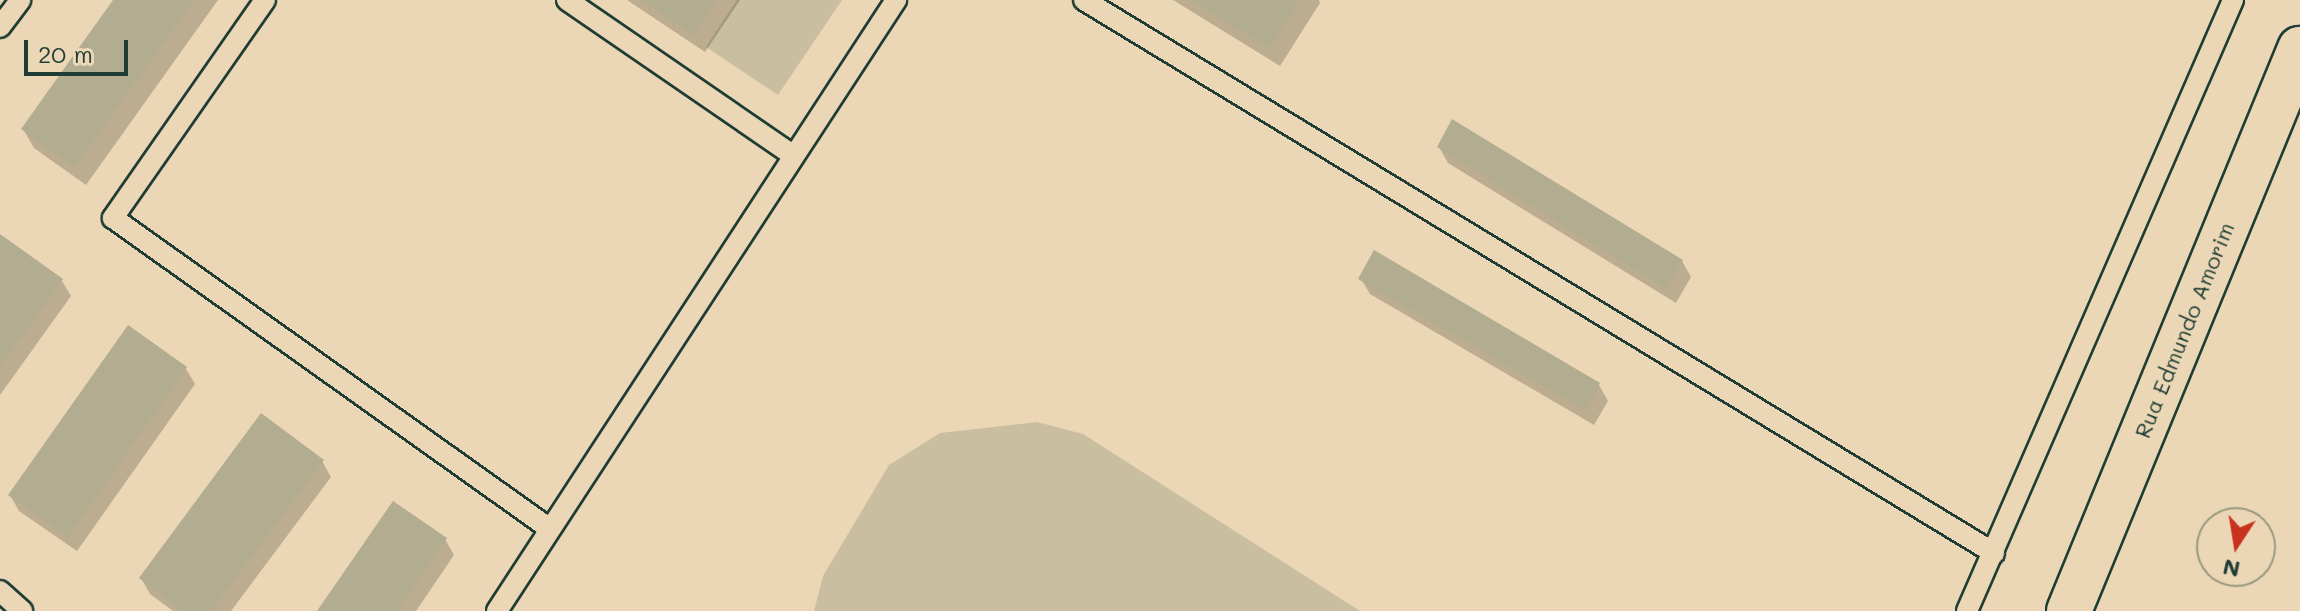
<!DOCTYPE html>
<html>
<head>
<meta charset="utf-8">
<style>
	body { margin:0 }
	#map { position:relative; width:2300px; height:611px; overflow:hidden; background:#ebd7b5; font-family:Mali,sans-serif }
	div>[style] { position:absolute }
	.green>* { inset:0; background:#cabea0 }
	.shadow>* { inset:0; background:#0003 }
	.building>* { inset:0; background:#b2ac91 }
	.roads { filter:drop-shadow(2px 0 #1f3d34) drop-shadow(-2px 0 #1f3d34) drop-shadow(0 2px #1f3d34) drop-shadow(0 -2px #1f3d34) }
	.service>* { height:20px; margin:-10px; padding:0 10px; transform-origin:10px; border-radius:10px; background:#ebd7b5 }
	.tertiary>* { height:44px; margin:-22px; padding:0 22px; transform-origin:22px; border-radius:22px; background:#ebd7b5 }
	span { translate:-50% -50%; white-space:nowrap; text-align:center; line-height:1.15; -webkit-text-stroke:7px #ebd7b5; paint-order:stroke }
	.street-label { font-size:22px; color:#1f3d34 }
	.north { position:absolute; left:2196px; top:507px; width:80px; height:80px; box-sizing:border-box; background:#ebd7b5; border:2px solid #999981; border-radius:50%; rotate:192deg; font-size:22px; font-weight:700; line-height:32px; text-align:center; color:#1f3d34 }
	.north::after { content:''; display:block; margin:auto; width:28px; height:36px; background:#c8321e; clip-path:polygon(50% 0,100% 100%,50% 72%,0 100%) }
	.scale { position:absolute; left:24px; top:40px; width:104px; height:36px; box-sizing:border-box; border:4px solid #1f3d34; border-top:0; padding-left:10px; font-size:24px; line-height:28px; white-space:nowrap; color:#1f3d34; -webkit-text-stroke:6px #ebd7b5; paint-order:stroke }
</style>
</head>
<body>
<div id="map">
	<div class="green">
		<i style="clip-path:polygon(737px 0,842px 0,778px 95px,706px 47px)"></i>
		<i style="clip-path:polygon(1037px 422px,1083px 434px,1360px 611px,814px 611px,823px 576px,889px 465px,940px 433px)"></i>
	</div>
	<div class="shadow">
		<i style="clip-path:polygon(115px 0,218px 0,86px 185px,34px 148px,23px 129px)"></i>
		<i style="clip-path:polygon(627px 0,740px 0,705px 52px)"></i>
		<i style="clip-path:polygon(1173px 0,1319px 0,1320px 3px,1280px 66px)"></i>
		<i style="clip-path:polygon(1439px 147px,1682px 261px,1691px 277px,1676px 303px,1448px 163px)"></i>
		<i style="clip-path:polygon(0 238px,62px 281px,71px 296px,0 395px)"></i>
		<i style="clip-path:polygon(1361px 279px,1599px 385px,1608px 401px,1594px 425px,1370px 294px)"></i>
		<i style="clip-path:polygon(186px 369px,195px 384px,77px 551px,19px 511px,10px 495px)"></i>
		<i style="clip-path:polygon(322px 461px,331px 477px,231px 611px,173px 611px,150px 594px,141px 578px)"></i>
		<i style="clip-path:polygon(445px 539px,454px 555px,416px 611px,319px 611px)"></i>
	</div>
	<div class="building">
		<i style="clip-path:polygon(113px 0,194px 0,75px 167px,21px 129px)"></i>
		<i style="clip-path:polygon(642px 0,717px 0,694px 35px)"></i>
		<i style="clip-path:polygon(1191px 0,1299px 0,1269px 48px)"></i>
		<i style="clip-path:polygon(1452px 119px,1683px 260px,1666px 289px,1437px 147px)"></i>
		<i style="clip-path:polygon(0 234px,63px 279px,0 367px)"></i>
		<i style="clip-path:polygon(1374px 250px,1600px 383px,1585px 410px,1358px 279px)"></i>
		<i style="clip-path:polygon(128px 325px,187px 367px,68px 537px,8px 495px)"></i>
		<i style="clip-path:polygon(261px 413px,324px 460px,211px 611px,183px 611px,139px 578px)"></i>
		<i style="clip-path:polygon(393px 501px,447px 538px,397px 611px,317px 611px)"></i>
	</div>
	<div class="roads">
		<div class="service">
			<i style="left:265px;top:0;width:266px;rotate:124.9deg"></i>
			<i style="left:113px;top:218px;width:536px;rotate:35.44deg"></i>
			<i style="left:567px;top:0;width:275px;rotate:34.5deg"></i>
			<i style="left:1084px;top:0;width:1065px;rotate:31.29deg"></i>
			<i style="left:0;top:27px;width:34px;rotate:-53deg"></i>
			<i style="left:0;top:591px;width:30px;rotate:42deg"></i>
			<i style="left:497px;top:611px;width:730px;rotate:-56.85deg"></i>
			<i style="left:1967px;top:611px;width:666px;rotate:-66.47deg"></i>
		</div>
		<div class="tertiary">
			<i style="left:2069px;top:611px;width:608px;rotate:-67.66deg"></i>
		</div>
	</div>
	<div class="street-label">
		<span style="left:2184px;top:330px;rotate:-68deg">Rua Edmundo Amorim</span>
	</div>
	<div class="north">N</div>
	<div class="scale">20 m</div>
</div>
</body>
</html>
